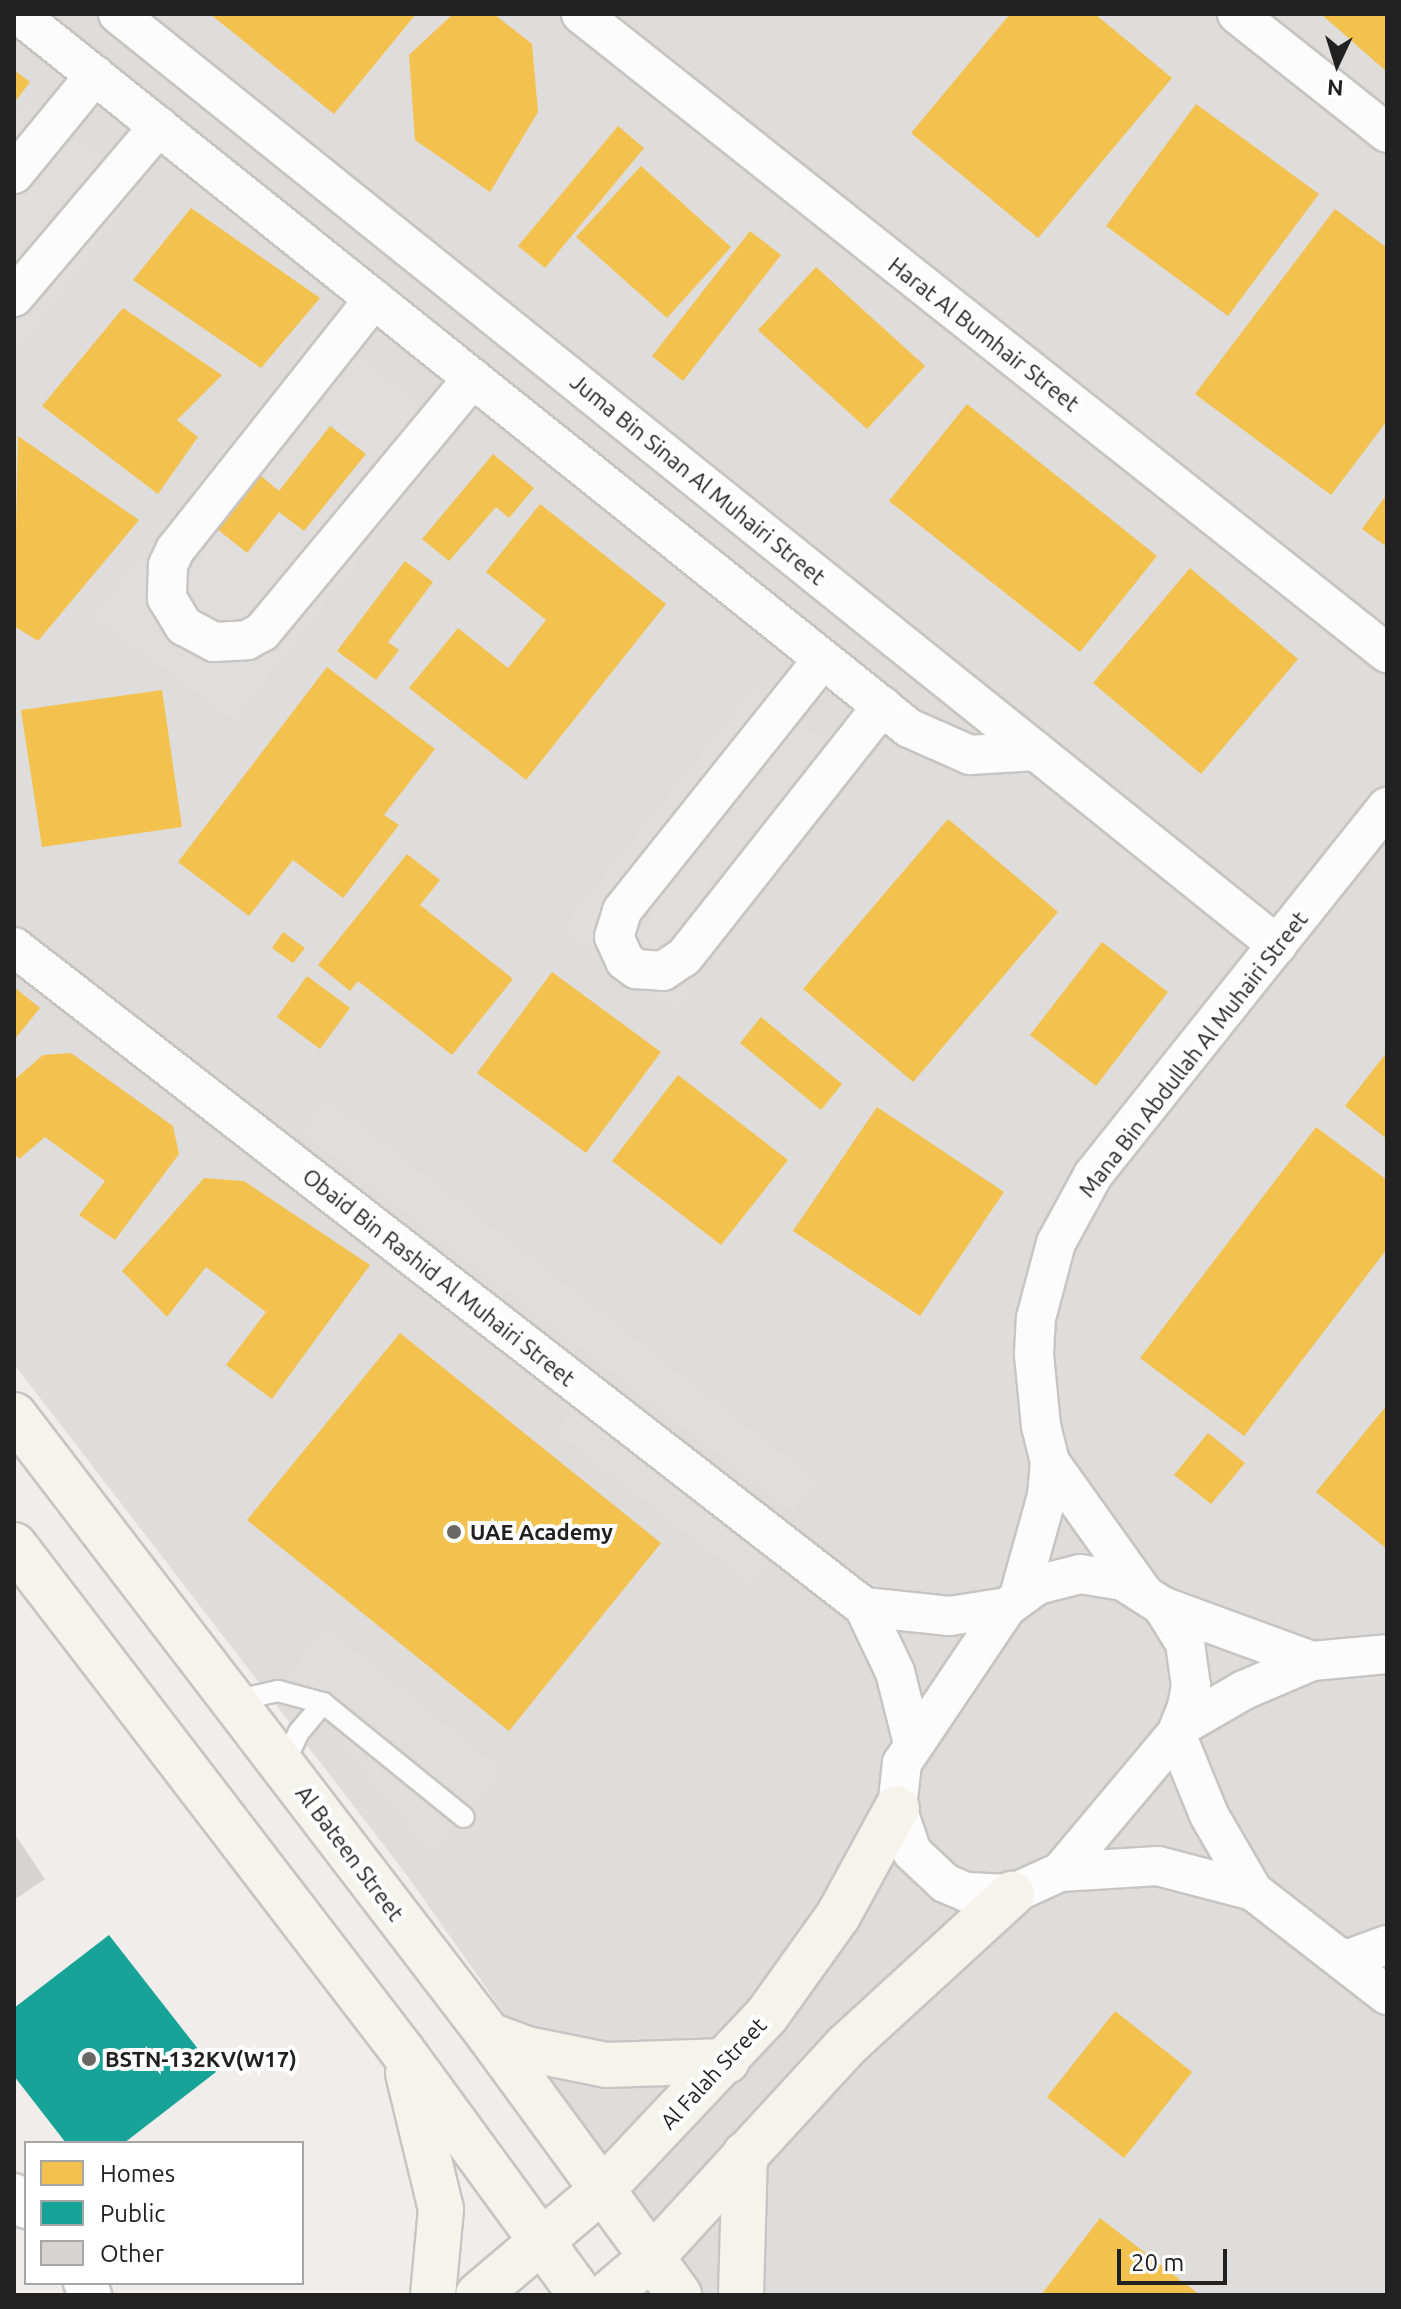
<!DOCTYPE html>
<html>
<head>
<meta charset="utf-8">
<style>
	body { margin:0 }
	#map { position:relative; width:1401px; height:2309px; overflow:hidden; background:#f0edea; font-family:Ubuntu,sans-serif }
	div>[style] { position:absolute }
	.residential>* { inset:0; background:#dfdddb }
	.parking>* { inset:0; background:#e0dedd }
	.homes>* { inset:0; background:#f2c14e }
	.public>* { inset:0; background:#17a398 }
	.building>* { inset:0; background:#d7d3d1 }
	.roads { filter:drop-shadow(2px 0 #c7c5c4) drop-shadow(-2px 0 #c7c5c4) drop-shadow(0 2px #c7c5c4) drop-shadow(0 -2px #c7c5c4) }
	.service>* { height:20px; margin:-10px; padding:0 10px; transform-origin:10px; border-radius:10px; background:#fdfcfc }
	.minor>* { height:38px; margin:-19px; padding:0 19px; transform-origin:19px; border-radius:19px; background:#fdfcfc }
	.secondary>* { height:44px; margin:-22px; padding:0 22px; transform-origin:22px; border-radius:22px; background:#f4f3ec }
	.dots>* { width:22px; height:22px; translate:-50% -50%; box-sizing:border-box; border:4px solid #fff; border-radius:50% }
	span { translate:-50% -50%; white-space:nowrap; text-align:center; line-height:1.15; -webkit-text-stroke:8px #fff; paint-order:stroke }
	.street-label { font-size:22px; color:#212121 }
	.poi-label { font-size:22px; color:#212121; font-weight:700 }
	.left { translate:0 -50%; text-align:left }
	.frame { position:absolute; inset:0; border:16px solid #212121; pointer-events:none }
	.legend { position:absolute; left:24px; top:2141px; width:280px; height:144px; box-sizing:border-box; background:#fff; border:2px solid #a6a6a6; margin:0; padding:10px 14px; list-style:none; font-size:24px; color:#212121 }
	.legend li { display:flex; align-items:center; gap:16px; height:40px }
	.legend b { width:40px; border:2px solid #a6a6a6 }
	.north { position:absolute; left:1297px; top:24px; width:80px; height:80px; -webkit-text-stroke:6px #fff; paint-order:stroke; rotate:184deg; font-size:22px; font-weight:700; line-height:32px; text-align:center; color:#212121 }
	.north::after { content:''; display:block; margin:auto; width:28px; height:36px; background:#212121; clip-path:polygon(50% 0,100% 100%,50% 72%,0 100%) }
	.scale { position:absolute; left:1117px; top:2249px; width:110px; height:36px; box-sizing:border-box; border:4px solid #212121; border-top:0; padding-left:10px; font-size:24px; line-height:28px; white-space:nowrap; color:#212121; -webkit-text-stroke:6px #fff; paint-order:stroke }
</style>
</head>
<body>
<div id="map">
	<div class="residential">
		<i style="clip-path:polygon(14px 14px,1387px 14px,1387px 2295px,703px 2295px,406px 1874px,14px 1364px)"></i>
	</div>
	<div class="parking">
		<i style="clip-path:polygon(26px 107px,139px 186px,14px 352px,14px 123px)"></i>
		<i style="clip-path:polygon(317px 328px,455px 434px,234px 718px,97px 617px)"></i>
		<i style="clip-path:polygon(754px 691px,859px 769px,675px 1006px,564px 928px)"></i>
		<i style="clip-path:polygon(327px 1101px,815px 1482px,793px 1510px,304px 1133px)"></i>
		<i style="clip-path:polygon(578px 1403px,774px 1552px,750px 1581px,558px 1431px)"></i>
		<i style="clip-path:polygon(327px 1631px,499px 1770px,431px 1852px,289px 1675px)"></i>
	</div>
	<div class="homes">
		<i style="clip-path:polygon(210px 14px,416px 14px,334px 114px)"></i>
		<i style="clip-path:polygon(453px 14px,494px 14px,532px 44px,538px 112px,490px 192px,415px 140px,409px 55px)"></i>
		<i style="clip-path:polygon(1010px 14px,1095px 14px,1172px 78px,1038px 238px,911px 133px)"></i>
		<i style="clip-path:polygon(1321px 14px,1387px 14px,1387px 72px)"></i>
		<i style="clip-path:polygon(14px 70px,30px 82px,14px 103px)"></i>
		<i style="clip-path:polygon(1196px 104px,1319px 194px,1228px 316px,1106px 226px)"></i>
		<i style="clip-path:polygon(618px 126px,644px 148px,545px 268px,518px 246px)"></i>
		<i style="clip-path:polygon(641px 166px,731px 247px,667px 318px,576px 237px)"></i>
		<i style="clip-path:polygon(191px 208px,320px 298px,261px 368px,133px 280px)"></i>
		<i style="clip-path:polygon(1335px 209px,1387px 248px,1387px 421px,1331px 495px,1195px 394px)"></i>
		<i style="clip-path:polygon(750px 231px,781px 255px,683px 381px,652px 356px)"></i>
		<i style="clip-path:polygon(816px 267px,925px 366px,867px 429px,758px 330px)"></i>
		<i style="clip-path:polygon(123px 308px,222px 375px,177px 420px,198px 437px,158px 494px,42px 406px)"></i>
		<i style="clip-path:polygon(967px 404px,1157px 556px,1080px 652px,889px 501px)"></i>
		<i style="clip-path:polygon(330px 426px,366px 454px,304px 531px,279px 512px,247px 553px,212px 525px,255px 471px,279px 491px)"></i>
		<i style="clip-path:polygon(18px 436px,139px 520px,38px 641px,14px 626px)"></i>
		<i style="clip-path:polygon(493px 454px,534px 488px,509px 518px,496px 507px,449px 561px,422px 539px)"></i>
		<i style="clip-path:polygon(1387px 494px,1387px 547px,1362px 529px)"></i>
		<i style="clip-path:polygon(540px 504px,666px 604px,526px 780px,409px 688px,458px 628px,508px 668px,546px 620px,486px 572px)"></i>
		<i style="clip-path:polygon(405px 561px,433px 582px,388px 642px,399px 650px,376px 680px,337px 651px)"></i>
		<i style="clip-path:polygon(1190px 568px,1298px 659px,1201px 774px,1093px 683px)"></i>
		<i style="clip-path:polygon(327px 667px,435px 749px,384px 815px,399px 825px,343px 898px,293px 860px,249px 916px,178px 862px)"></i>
		<i style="clip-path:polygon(162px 690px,182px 827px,42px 847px,21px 710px)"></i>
		<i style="clip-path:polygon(948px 819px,1058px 912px,913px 1082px,803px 989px)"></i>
		<i style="clip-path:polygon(407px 854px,440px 880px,420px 905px,513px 979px,452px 1055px,358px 981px,350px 991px,318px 965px)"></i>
		<i style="clip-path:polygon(283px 932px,305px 948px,293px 963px,272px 948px)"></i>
		<i style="clip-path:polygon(1102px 942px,1168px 992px,1096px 1086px,1030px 1035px)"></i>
		<i style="clip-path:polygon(552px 972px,661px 1052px,586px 1153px,477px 1073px)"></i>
		<i style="clip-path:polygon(307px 976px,350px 1008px,320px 1049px,277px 1017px)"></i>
		<i style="clip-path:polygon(14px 987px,40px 1008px,14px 1040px)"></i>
		<i style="clip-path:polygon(761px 1017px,842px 1084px,821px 1110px,740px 1043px)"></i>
		<i style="clip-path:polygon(1387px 1052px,1387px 1139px,1345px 1106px)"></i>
		<i style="clip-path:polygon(71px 1053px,173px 1126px,179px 1154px,115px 1240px,79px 1215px,105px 1181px,45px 1137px,19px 1159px,14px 1153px,14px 1080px,43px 1055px)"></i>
		<i style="clip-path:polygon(678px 1075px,788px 1160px,721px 1245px,612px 1161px)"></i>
		<i style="clip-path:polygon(877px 1107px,1004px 1192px,920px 1316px,793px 1231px)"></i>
		<i style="clip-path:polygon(1316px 1127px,1387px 1180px,1387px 1249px,1244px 1436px,1140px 1358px)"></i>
		<i style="clip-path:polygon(204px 1178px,244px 1181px,370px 1265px,272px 1399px,226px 1365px,266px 1312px,206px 1267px,167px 1317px,122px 1271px)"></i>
		<i style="clip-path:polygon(400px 1333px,661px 1543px,509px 1731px,247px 1520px)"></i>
		<i style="clip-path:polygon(1387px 1405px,1387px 1549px,1316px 1492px)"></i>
		<i style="clip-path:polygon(1208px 1433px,1245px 1463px,1211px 1504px,1174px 1475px)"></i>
		<i style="clip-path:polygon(1115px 2011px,1192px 2072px,1124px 2158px,1047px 2097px)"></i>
		<i style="clip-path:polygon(1100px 2218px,1200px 2295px,1041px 2295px)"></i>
	</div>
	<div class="public">
		<i style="clip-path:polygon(109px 1935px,216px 2072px,124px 2143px,66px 2143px,14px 2076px,14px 2008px)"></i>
	</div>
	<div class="building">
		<i style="clip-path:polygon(14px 1833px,45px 1879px,14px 1900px)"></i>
	</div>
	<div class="roads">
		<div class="service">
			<i style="left:233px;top:1701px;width:46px;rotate:-12.5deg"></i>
			<i style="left:278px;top:1691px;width:47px;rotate:14.9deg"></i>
			<i style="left:323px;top:1703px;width:181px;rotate:39deg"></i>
			<i style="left:283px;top:1766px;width:38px;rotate:-65deg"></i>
			<i style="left:299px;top:1732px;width:38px;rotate:-50deg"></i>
		</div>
		<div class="minor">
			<i style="left:18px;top:14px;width:1142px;rotate:38.71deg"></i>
			<i style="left:909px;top:728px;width:67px;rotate:23.9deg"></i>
			<i style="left:970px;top:755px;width:66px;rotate:-3.5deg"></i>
			<i style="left:118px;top:14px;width:1487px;rotate:38.77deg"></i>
			<i style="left:581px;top:14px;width:1029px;rotate:38.41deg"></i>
			<i style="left:1237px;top:14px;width:191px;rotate:38.4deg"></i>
			<i style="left:14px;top:174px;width:128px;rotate:-50.7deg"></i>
			<i style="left:14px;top:297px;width:224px;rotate:-49.7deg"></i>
			<i style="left:374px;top:299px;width:320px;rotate:128.4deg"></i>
			<i style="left:175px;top:550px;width:17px;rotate:115deg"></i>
			<i style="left:168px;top:565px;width:33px;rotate:92deg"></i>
			<i style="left:167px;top:598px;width:33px;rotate:59deg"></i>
			<i style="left:184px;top:626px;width:34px;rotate:28deg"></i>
			<i style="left:214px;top:642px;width:33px;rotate:-3deg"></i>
			<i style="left:247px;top:640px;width:17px;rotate:-28deg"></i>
			<i style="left:262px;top:632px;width:330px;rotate:-50.3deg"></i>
			<i style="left:823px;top:659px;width:322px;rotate:128.6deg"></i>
			<i style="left:622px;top:911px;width:27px;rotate:107deg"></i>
			<i style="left:614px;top:937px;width:26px;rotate:65deg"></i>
			<i style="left:625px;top:961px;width:14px;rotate:36deg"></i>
			<i style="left:636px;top:969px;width:27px;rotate:4deg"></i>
			<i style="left:663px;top:971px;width:25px;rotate:-34deg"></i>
			<i style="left:684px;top:957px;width:320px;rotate:-51.7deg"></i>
			<i style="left:14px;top:947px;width:1076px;rotate:37.83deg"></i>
			<i style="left:864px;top:1607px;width:72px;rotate:64.5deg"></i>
			<i style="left:895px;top:1672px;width:73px;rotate:75.8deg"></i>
			<i style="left:1050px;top:1462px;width:158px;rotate:54.5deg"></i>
			<i style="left:1080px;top:1574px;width:44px;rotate:9.2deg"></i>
			<i style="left:1123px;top:1581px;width:46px;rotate:32.7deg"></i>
			<i style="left:1162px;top:1606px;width:44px;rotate:58.1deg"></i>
			<i style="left:1185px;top:1643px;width:43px;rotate:82.1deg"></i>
			<i style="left:1191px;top:1686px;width:21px;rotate:101deg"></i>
			<i style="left:1187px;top:1707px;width:29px;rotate:112deg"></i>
			<i style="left:1176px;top:1734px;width:180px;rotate:130deg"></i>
			<i style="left:1060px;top:1872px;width:53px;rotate:155.4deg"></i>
			<i style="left:1012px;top:1894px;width:46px;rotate:-177.5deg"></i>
			<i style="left:966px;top:1892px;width:23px;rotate:-157deg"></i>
			<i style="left:945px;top:1883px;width:45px;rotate:-136.8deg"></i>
			<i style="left:912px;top:1852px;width:46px;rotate:-108.8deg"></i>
			<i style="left:897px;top:1808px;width:45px;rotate:-83.7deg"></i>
			<i style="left:902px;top:1763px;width:188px;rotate:-56.1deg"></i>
			<i style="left:1007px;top:1607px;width:37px;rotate:-36deg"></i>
			<i style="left:1037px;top:1585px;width:44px;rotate:-14.3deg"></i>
			<i style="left:1019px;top:1596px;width:104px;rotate:-74.4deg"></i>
			<i style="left:1047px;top:1496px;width:34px;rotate:-85deg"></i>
			<i style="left:1050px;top:1462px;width:37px;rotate:-104deg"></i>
			<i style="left:1041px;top:1426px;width:72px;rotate:-95.6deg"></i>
			<i style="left:1034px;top:1354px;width:36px;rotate:-87deg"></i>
			<i style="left:1036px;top:1318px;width:78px;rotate:-75.1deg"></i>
			<i style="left:1056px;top:1243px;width:77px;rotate:-61.4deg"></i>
			<i style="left:1093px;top:1175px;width:471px;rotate:-51.4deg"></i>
			<i style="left:1162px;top:1606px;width:160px;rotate:20.1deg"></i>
			<i style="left:864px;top:1607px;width:86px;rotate:6deg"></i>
			<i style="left:950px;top:1616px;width:58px;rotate:-9deg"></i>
			<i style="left:1180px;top:1727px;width:74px;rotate:-30deg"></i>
			<i style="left:1244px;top:1690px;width:74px;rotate:-23.1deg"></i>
			<i style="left:1312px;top:1661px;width:75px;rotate:-5.3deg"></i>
			<i style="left:1176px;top:1734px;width:87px;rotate:67.8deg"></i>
			<i style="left:1209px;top:1815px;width:88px;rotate:59.9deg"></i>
			<i style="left:1060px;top:1872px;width:98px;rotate:-3.5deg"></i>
			<i style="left:1158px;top:1866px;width:98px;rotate:14.7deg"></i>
			<i style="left:1253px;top:1891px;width:170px;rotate:37.8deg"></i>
			<i style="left:1343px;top:1961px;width:47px;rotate:-20deg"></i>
			<i style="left:14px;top:2193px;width:20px;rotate:53deg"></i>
			<i style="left:83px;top:2283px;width:15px;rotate:53deg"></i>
		</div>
		<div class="secondary">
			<i style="left:14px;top:1415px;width:781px;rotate:52.54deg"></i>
			<i style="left:489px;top:2035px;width:322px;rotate:53.8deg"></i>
			<i style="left:14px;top:1545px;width:639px;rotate:52.5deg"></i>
			<i style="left:403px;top:2052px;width:301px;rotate:53.8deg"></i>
			<i style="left:489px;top:2035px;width:40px;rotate:20.2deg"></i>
			<i style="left:527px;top:2049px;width:81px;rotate:11.4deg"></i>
			<i style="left:606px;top:2065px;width:121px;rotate:-1.9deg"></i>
			<i style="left:408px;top:2073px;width:140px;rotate:76.4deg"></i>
			<i style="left:441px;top:2209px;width:86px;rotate:95.3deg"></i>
			<i style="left:478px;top:2295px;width:164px;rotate:-40.3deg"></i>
			<i style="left:603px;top:2189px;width:239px;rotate:-46.7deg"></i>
			<i style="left:767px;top:2015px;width:122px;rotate:-54.4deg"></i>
			<i style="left:838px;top:1916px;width:123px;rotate:-61.4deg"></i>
			<i style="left:607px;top:2295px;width:59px;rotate:-40.2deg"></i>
			<i style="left:652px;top:2257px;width:288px;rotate:-47.4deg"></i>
			<i style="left:847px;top:2045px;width:224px;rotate:-42.5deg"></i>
			<i style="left:741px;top:2295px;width:141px;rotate:-88.4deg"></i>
		</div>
	</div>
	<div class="dots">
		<i style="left:454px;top:1532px;background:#696867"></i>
		<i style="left:89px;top:2059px;background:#696867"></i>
	</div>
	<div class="street-label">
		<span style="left:984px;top:334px;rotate:38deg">Harat Al Bumhair Street</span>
		<span style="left:698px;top:479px;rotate:39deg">Juma Bin Sinan Al Muhairi Street</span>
		<span style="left:1193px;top:1054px;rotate:-52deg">Mana Bin Abdullah Al Muhairi Street</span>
		<span style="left:439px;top:1277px;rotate:38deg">Obaid Bin Rashid Al Muhairi Street</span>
		<span style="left:350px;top:1853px;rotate:53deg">Al Bateen Street</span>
		<span style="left:713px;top:2073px;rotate:-47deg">Al Falah Street</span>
	</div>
	<div class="poi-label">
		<span class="left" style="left:470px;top:1532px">UAE Academy</span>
		<span class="left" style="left:105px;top:2059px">BSTN-132KV(W17)</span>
	</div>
	<div class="frame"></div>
	<ul class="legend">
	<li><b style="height:22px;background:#f2c14e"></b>Homes</li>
	<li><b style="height:22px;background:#17a398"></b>Public</li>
	<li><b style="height:22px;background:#d7d3d1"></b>Other</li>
	</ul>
	<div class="north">N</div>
	<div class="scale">20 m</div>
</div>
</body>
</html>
